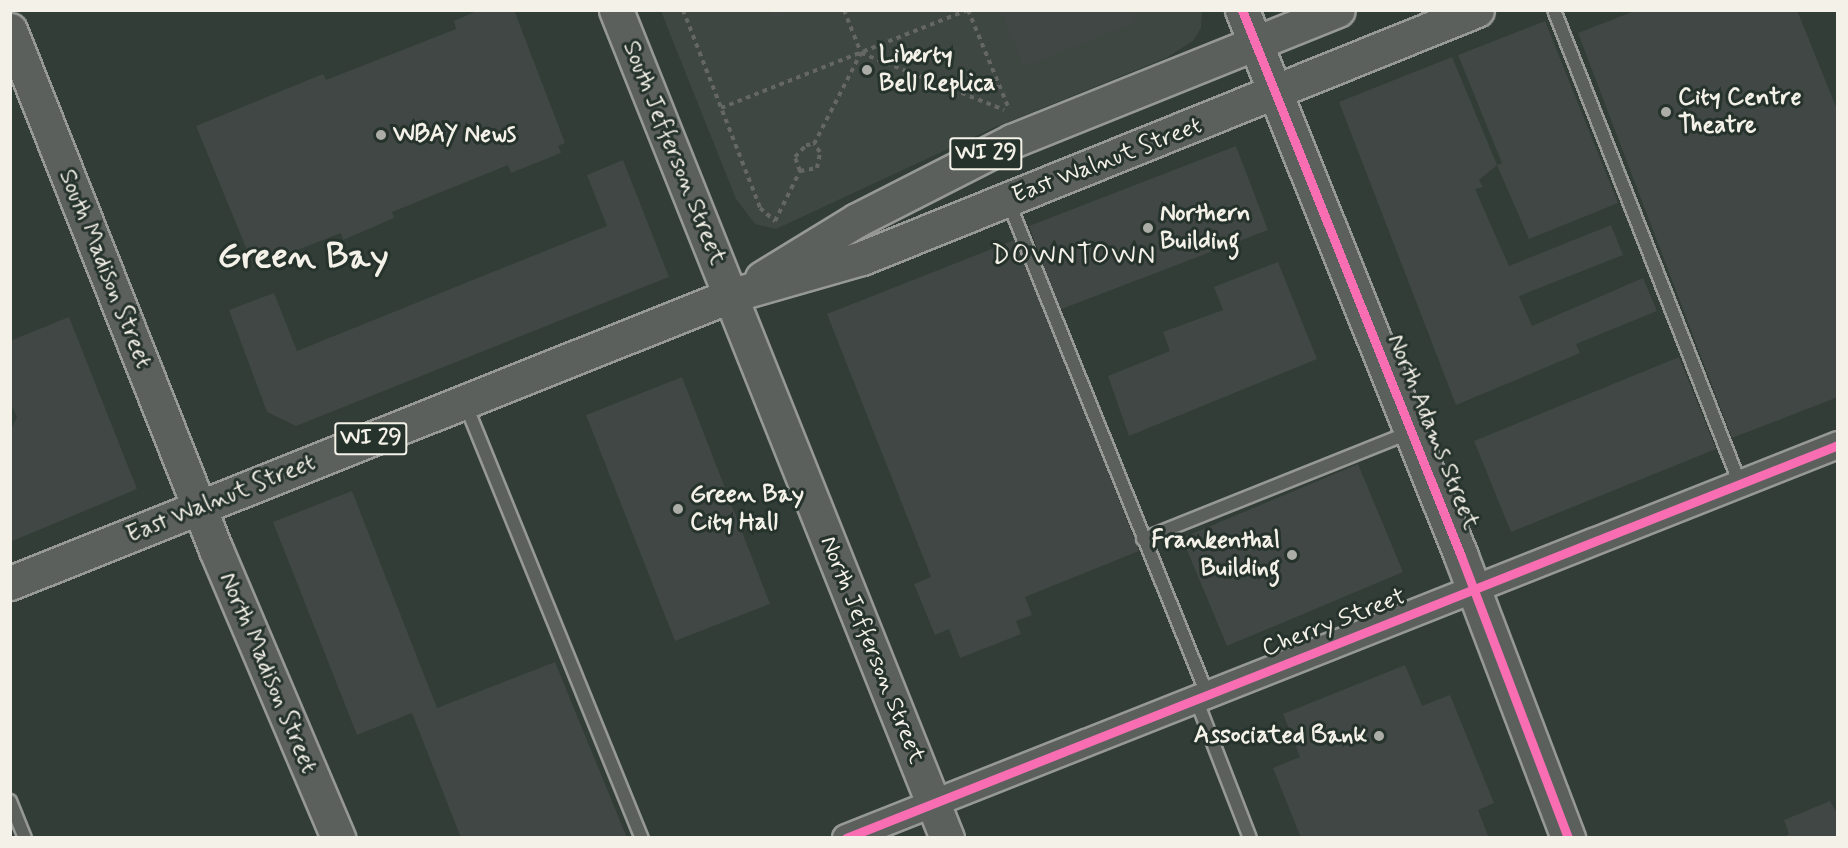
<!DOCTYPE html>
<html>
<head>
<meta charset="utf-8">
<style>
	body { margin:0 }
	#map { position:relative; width:1848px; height:848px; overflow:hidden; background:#29302d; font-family:Mynerve,sans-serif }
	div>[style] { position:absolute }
	.built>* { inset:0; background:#323d37 }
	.green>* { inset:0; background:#3e4742 }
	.building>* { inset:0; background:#414744 }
	.path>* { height:4px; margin-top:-2px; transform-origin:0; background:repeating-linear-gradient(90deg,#646764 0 4.5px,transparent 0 9px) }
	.roads { filter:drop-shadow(2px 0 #969996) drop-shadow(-2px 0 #969996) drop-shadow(0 2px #969996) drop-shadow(0 -2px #969996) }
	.lane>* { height:12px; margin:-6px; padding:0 6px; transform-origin:6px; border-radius:6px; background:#5c605c }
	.street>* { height:26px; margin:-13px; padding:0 13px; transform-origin:13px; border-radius:13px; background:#5c605c }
	.secondary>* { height:33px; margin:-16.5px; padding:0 16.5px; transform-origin:16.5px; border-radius:16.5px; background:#5c605c }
	.primary>* { height:33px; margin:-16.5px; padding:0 16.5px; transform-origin:16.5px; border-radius:16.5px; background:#5c605c }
	.cycleway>* { height:9px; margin:-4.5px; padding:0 4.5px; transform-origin:4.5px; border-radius:4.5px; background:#f96db3 }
	.dots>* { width:16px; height:16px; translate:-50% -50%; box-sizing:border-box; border:3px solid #26332d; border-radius:50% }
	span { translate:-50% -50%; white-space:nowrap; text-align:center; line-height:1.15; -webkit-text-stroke:6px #26332d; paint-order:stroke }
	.shield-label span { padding:2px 4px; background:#26332d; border:2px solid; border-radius:4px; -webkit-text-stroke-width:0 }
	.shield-label { font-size:22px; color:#f4f1e8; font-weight:700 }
	.poi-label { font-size:24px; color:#f4f1e8; font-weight:700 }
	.left { translate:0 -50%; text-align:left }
	.right { translate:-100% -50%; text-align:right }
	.street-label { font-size:24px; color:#f4f1e8 }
	.quarter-label { font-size:27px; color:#f4f1e8; letter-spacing:1.5px }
	.town-label { font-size:36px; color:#f4f1e8; font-weight:700 }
	.frame { position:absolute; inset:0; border:12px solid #f4f1e8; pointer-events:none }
</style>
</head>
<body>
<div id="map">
	<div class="built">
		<i style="clip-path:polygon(11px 11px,1837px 11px,1837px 837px,11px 837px)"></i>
	</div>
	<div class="green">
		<i style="clip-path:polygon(1202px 10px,1201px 28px,1193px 41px,1166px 58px,993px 128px,776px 229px,755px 224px,736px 199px,661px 11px)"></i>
	</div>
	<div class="building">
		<i style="clip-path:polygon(479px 10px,514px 10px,565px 143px,558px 146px,561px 153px,511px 173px,508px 165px,392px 212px,394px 218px,343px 240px,341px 233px,254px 267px,196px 126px,323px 74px,326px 80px,456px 29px,454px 21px)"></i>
		<i style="clip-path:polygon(769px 10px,793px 10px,793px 11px,773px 19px)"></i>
		<i style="clip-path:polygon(1000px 10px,1130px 10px,1135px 23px,1023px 67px)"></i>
		<i style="clip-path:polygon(1637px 10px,1797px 10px,1838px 112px,1838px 397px,1732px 438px,1578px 33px)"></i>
		<i style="clip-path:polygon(1545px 21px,1618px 203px,1529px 239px,1497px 165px,1502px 163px,1458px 55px)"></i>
		<i style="clip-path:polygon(1452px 57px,1497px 165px,1479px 180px,1483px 187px,1475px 189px,1509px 266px,1611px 225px,1623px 255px,1519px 296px,1532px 326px,1643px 278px,1657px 311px,1576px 344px,1580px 353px,1456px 405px,1339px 102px)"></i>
		<i style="clip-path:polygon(1236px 146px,1268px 230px,1059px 310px,1029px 226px)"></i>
		<i style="clip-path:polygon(623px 160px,669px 277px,296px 426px,267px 412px,229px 310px,274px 293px,297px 351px,607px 226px,587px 175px)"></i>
		<i style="clip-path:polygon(1017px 239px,1139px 551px,1025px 597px,1032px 615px,1016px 621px,1021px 634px,960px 658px,949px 629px,935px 635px,914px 584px,931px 577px,827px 314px)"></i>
		<i style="clip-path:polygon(1278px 262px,1317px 359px,1129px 436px,1108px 376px,1170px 351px,1163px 332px,1223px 310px,1214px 287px)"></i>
		<i style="clip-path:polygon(69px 317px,137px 489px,10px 542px,10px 432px,17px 417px,10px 402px,10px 341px)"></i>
		<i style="clip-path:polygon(1679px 357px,1716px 449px,1511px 532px,1474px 441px)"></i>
		<i style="clip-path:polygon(682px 377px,770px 604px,675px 641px,586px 415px)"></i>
		<i style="clip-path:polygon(1358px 464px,1403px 572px,1227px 646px,1182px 538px)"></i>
		<i style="clip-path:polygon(352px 491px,437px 708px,555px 662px,627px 838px,461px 838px,412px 713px,357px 735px,273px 522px)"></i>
		<i style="clip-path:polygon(1405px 665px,1422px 706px,1450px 695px,1494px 803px,1478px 810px,1489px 838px,1301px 838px,1273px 768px,1300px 757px,1283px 714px)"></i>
		<i style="clip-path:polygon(1830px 801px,1838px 815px,1838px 838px,1781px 838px,1789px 834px,1784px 820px)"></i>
	</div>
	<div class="path">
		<i style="left:683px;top:10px;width:212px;rotate:68.7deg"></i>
		<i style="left:760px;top:208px;width:20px;rotate:41deg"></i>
		<i style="left:775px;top:221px;width:56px;rotate:-63.4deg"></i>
		<i style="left:800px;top:171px;width:15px;rotate:-110deg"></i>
		<i style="left:795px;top:157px;width:16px;rotate:-47deg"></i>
		<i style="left:806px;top:145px;width:8px;rotate:-7deg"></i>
		<i style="left:814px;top:144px;width:102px;rotate:-62.7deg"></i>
		<i style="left:844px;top:10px;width:46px;rotate:68.4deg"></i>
		<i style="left:861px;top:53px;width:154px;rotate:21.7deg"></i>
		<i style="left:968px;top:10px;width:107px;rotate:67.5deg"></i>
		<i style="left:721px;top:108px;width:265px;rotate:-21.7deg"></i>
		<i style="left:800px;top:171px;width:17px;rotate:-10deg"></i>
		<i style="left:817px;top:168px;width:16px;rotate:-79deg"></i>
		<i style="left:820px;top:152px;width:10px;rotate:-127deg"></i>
	</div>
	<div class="roads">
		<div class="lane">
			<i style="left:1554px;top:10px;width:509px;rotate:68.57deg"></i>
			<i style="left:1008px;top:201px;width:532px;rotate:68.02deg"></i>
			<i style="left:465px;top:403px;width:470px;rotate:67.9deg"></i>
			<i style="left:1143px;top:539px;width:288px;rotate:-21.8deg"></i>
			<i style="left:1196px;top:699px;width:149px;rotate:68.8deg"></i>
			<i style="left:10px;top:801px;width:40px;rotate:68deg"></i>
		</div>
		<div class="street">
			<i style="left:846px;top:838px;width:1067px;rotate:-21.61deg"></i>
		</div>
		<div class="secondary">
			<i style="left:616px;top:10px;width:892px;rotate:68.21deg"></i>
			<i style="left:1242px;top:10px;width:588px;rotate:68.14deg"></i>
			<i style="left:1461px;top:556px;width:302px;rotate:69.2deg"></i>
			<i style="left:10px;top:30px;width:559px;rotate:68.39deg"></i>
			<i style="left:216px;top:550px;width:313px;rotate:67deg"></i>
		</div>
		<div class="primary">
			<i style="left:762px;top:278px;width:111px;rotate:-31.4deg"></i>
			<i style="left:857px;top:220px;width:174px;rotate:-27deg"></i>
			<i style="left:1012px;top:141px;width:351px;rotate:-21.9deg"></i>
			<i style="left:10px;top:583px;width:777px;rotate:-21.75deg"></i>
			<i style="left:732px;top:295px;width:135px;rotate:-15.9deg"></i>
			<i style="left:862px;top:258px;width:663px;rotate:-21.96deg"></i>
		</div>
	</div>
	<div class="cycleway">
		<i style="left:1242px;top:10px;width:588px;rotate:68.14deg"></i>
		<i style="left:1461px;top:556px;width:302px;rotate:69.2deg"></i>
		<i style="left:846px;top:838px;width:1067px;rotate:-21.61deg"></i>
	</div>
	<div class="dots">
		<i style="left:867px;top:70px;background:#adada7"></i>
		<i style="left:1666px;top:112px;background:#adada7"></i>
		<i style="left:381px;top:135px;background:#adada7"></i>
		<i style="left:1148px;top:228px;background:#adada7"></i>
		<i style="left:678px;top:509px;background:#adada7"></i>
		<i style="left:1292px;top:555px;background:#adada7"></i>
		<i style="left:1379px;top:736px;background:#adada7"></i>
	</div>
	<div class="shield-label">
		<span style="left:986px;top:154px">WI 29</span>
		<span style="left:371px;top:439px">WI 29</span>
	</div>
	<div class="poi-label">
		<span class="left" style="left:879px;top:70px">Liberty<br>Bell Replica</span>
		<span class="left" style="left:1678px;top:112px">City Centre<br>Theatre</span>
		<span class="left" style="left:393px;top:135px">WBAY News</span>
		<span class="left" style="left:1160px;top:228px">Northern<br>Building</span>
		<span class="left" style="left:690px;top:509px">Green Bay<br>City Hall</span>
		<span class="right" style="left:1280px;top:555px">Frankenthal<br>Building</span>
		<span class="right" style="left:1367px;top:736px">Associated Bank</span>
	</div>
	<div class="street-label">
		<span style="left:674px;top:153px;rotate:68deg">South Jefferson Street</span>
		<span style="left:1107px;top:161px;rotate:-21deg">East Walnut Street</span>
		<span style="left:105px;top:269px;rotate:68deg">South Madison Street</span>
		<span style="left:1433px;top:432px;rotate:68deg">North Adams Street</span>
		<span style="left:221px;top:499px;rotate:-22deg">East Walnut Street</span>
		<span style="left:1334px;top:623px;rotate:-21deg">Cherry Street</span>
		<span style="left:872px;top:650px;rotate:68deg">North Jefferson Street</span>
		<span style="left:268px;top:673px;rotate:67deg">North Madison Street</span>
	</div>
	<div class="quarter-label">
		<span style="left:1074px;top:256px">DOWNTOWN</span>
	</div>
	<div class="town-label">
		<span style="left:303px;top:258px">Green Bay</span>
	</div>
	<div class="frame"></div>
</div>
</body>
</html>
